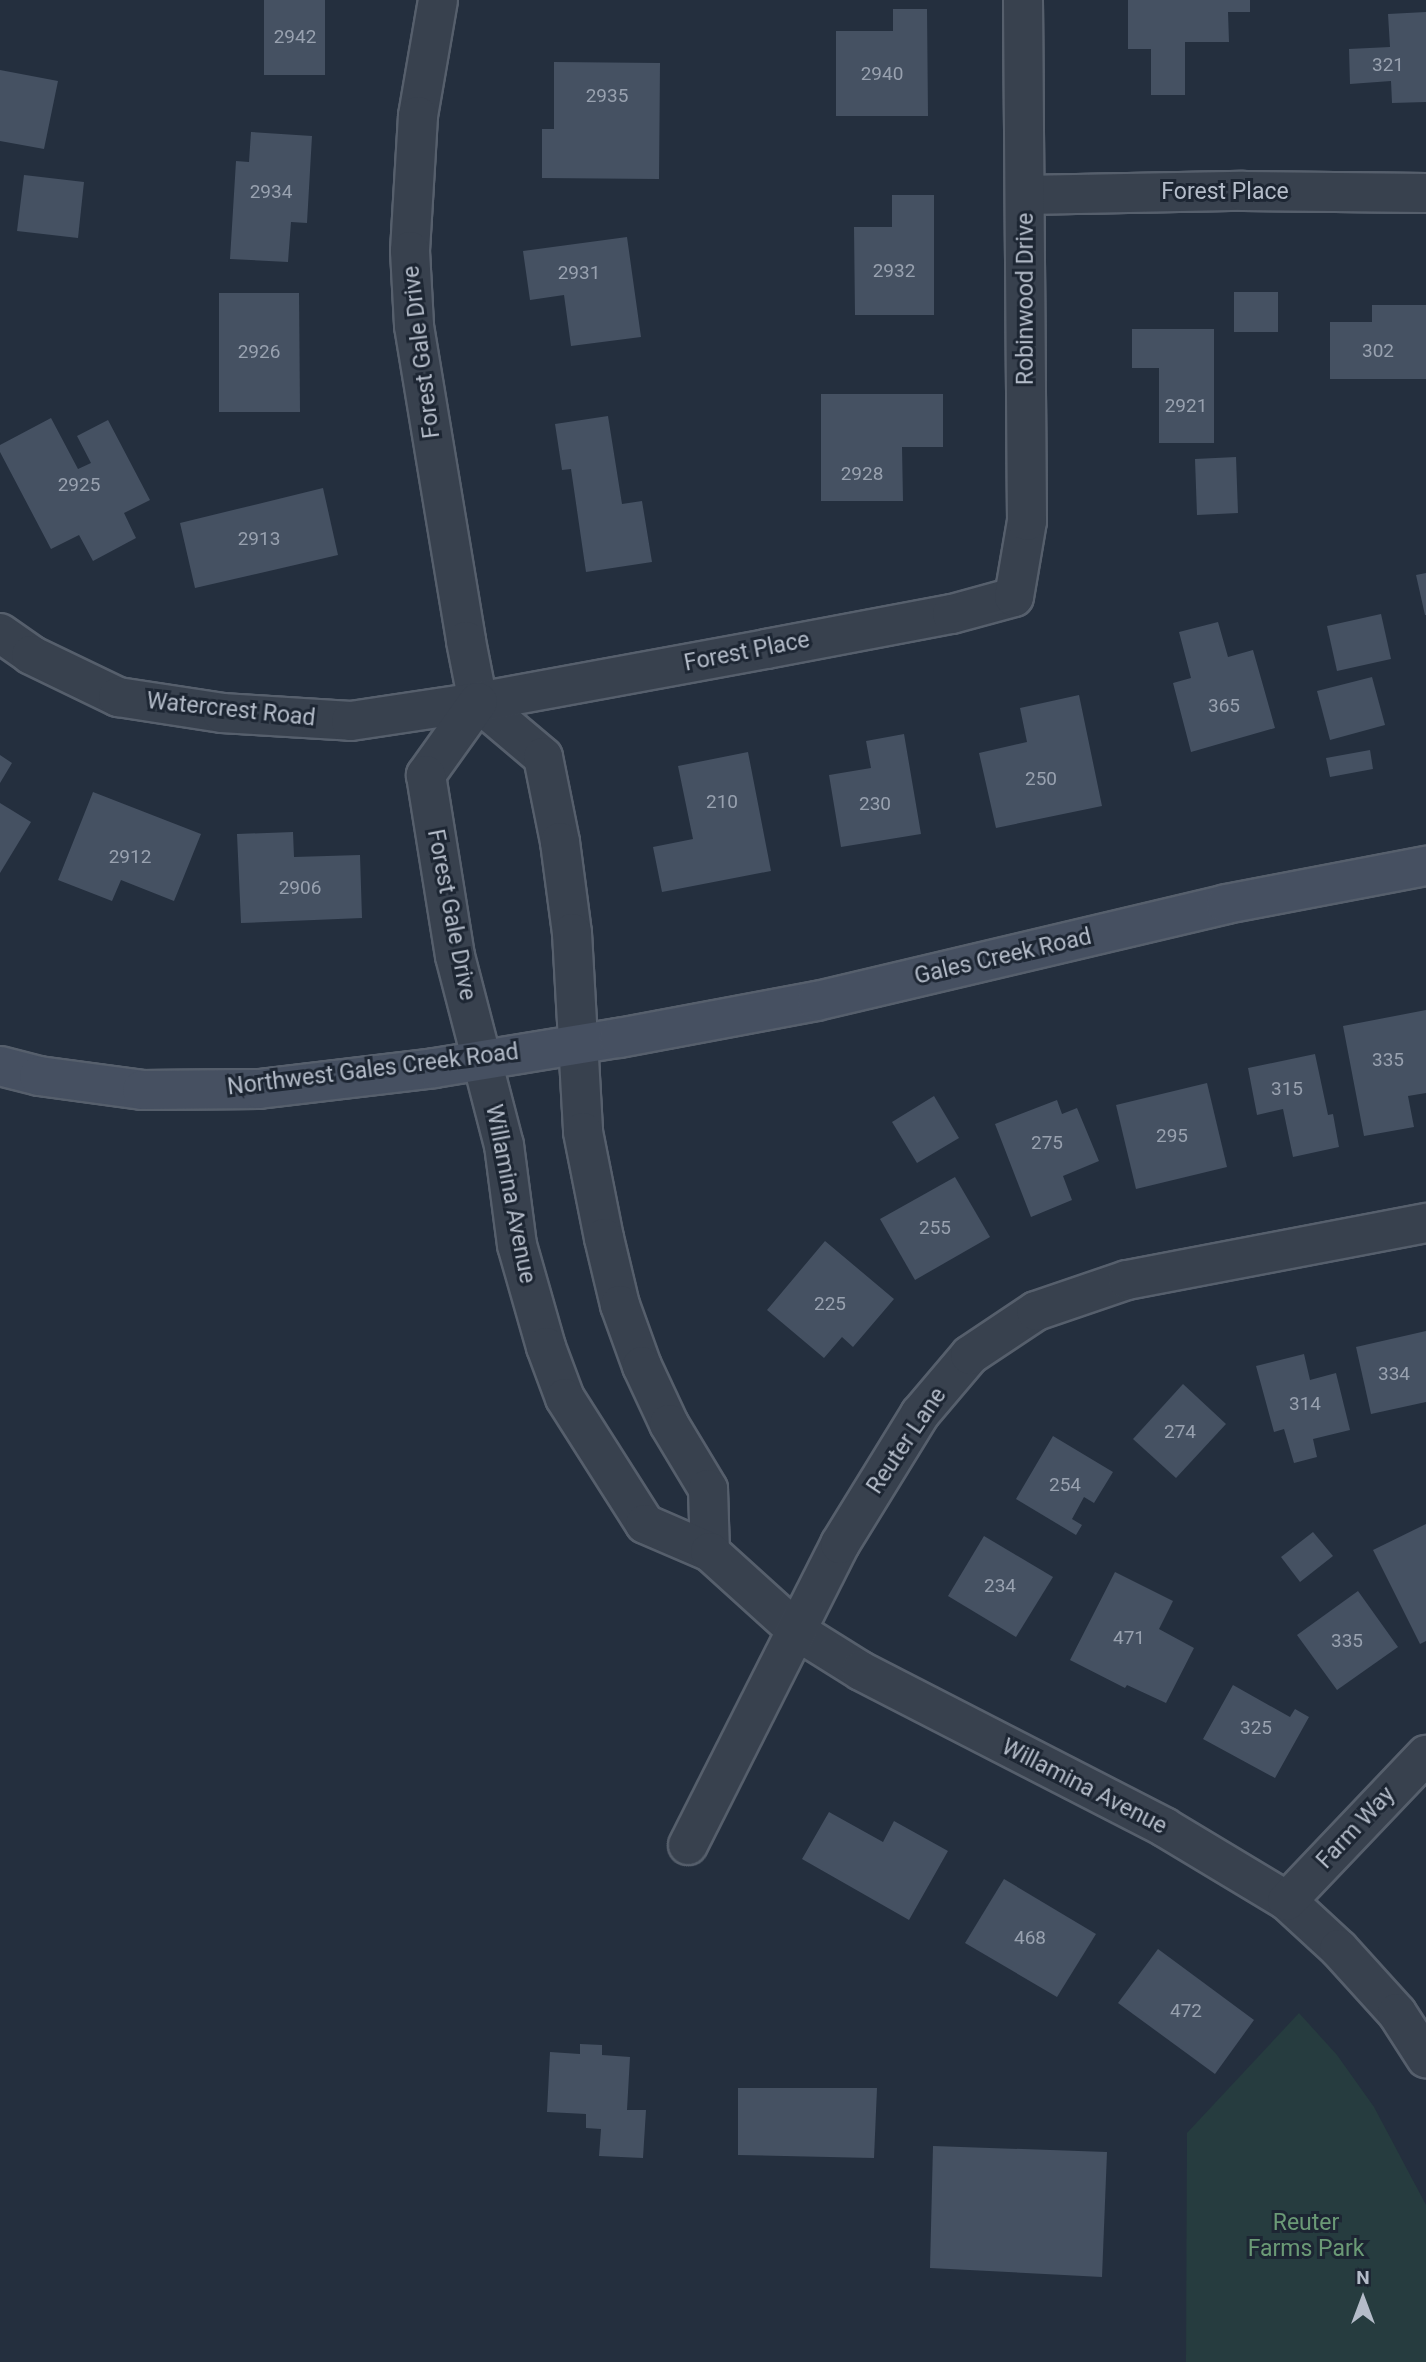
<!DOCTYPE html>
<html>
<head>
<meta charset="utf-8">
<style>
	body { margin:0 }
	#map { position:relative; width:1426px; height:2362px; overflow:hidden; background:#242f3e; font-family:Roboto,sans-serif }
	div>[style] { position:absolute }
	.green>* { inset:0; background:#263c3f }
	.building>* { inset:0; background:#455162 }
	.roads { filter:drop-shadow(2px 0 #565f6c) drop-shadow(-2px 0 #565f6c) drop-shadow(0 2px #565f6c) drop-shadow(0 -2px #565f6c) }
	.minor>* { height:38px; margin:-19px; padding:0 19px; transform-origin:19px; border-radius:19px; background:#38414e }
	.secondary>* { height:38px; margin:-19px; padding:0 19px; transform-origin:19px; border-radius:19px; background:#465061 }
	span { translate:-50% -50%; white-space:nowrap; text-align:center; line-height:1.15; -webkit-text-stroke:6px #1d2633; paint-order:stroke }
	.number-label { font-size:19px; color:#98a1af }
	.number-label span { -webkit-text-stroke-width:0 }
	.street-label { font-size:23px; color:#b4bcc9 }
	.park-label { font-size:23px; color:#6b9a76 }
	.north { position:absolute; left:1328px; top:2264px; width:70px; height:70px; -webkit-text-stroke:5px #1d2633; paint-order:stroke; rotate:0deg; font-size:19px; font-weight:700; line-height:28px; text-align:center; color:#b4bcc9 }
	.north::after { content:''; display:block; margin:auto; width:24px; height:32px; background:#b4bcc9; clip-path:polygon(50% 0,100% 100%,50% 72%,0 100%) }
</style>
</head>
<body>
<div id="map">
	<div class="green">
		<i style="clip-path:polygon(1299px 2013px,1337px 2055px,1374px 2107px,1426px 2205px,1426px 2362px,1186px 2362px,1187px 2133px)"></i>
	</div>
	<div class="building">
		<i style="clip-path:polygon(264px 0,325px 0,325px 75px,264px 75px)"></i>
		<i style="clip-path:polygon(1128px 0,1250px 0,1250px 12px,1228px 12px,1229px 42px,1185px 42px,1185px 95px,1151px 95px,1151px 49px,1128px 49px)"></i>
		<i style="clip-path:polygon(893px 9px,927px 9px,928px 116px,836px 116px,836px 31px,893px 31px)"></i>
		<i style="clip-path:polygon(1426px 12px,1426px 102px,1392px 103px,1391px 81px,1350px 84px,1349px 49px,1390px 47px,1388px 14px)"></i>
		<i style="clip-path:polygon(554px 62px,660px 63px,659px 179px,542px 178px,542px 129px,554px 129px)"></i>
		<i style="clip-path:polygon(0 70px,58px 81px,44px 149px,0 141px)"></i>
		<i style="clip-path:polygon(251px 132px,312px 136px,307px 223px,291px 222px,288px 262px,230px 259px,236px 161px,249px 162px)"></i>
		<i style="clip-path:polygon(24px 175px,84px 182px,78px 238px,17px 231px)"></i>
		<i style="clip-path:polygon(892px 195px,934px 195px,934px 315px,855px 315px,854px 227px,892px 227px)"></i>
		<i style="clip-path:polygon(627px 237px,641px 337px,571px 346px,564px 295px,530px 300px,523px 251px)"></i>
		<i style="clip-path:polygon(1234px 292px,1278px 292px,1278px 332px,1234px 332px)"></i>
		<i style="clip-path:polygon(219px 293px,299px 293px,300px 412px,219px 412px)"></i>
		<i style="clip-path:polygon(1372px 305px,1426px 305px,1426px 379px,1330px 379px,1330px 322px,1372px 322px)"></i>
		<i style="clip-path:polygon(1132px 329px,1214px 329px,1214px 443px,1159px 443px,1159px 368px,1132px 368px)"></i>
		<i style="clip-path:polygon(821px 394px,943px 394px,943px 447px,902px 447px,903px 501px,821px 501px)"></i>
		<i style="clip-path:polygon(608px 416px,622px 504px,642px 501px,652px 562px,586px 572px,571px 469px,562px 470px,555px 424px)"></i>
		<i style="clip-path:polygon(51px 418px,78px 469px,91px 463px,77px 436px,108px 420px,150px 500px,124px 513px,136px 538px,93px 561px,79px 535px,51px 549px,0 452px,0 445px)"></i>
		<i style="clip-path:polygon(1236px 457px,1238px 513px,1197px 515px,1195px 459px)"></i>
		<i style="clip-path:polygon(323px 488px,338px 555px,195px 588px,180px 523px)"></i>
		<i style="clip-path:polygon(1426px 573px,1426px 615px,1425px 615px,1416px 575px)"></i>
		<i style="clip-path:polygon(1381px 614px,1391px 659px,1337px 671px,1327px 626px)"></i>
		<i style="clip-path:polygon(1218px 622px,1228px 657px,1253px 650px,1275px 728px,1191px 752px,1173px 683px,1191px 678px,1179px 632px)"></i>
		<i style="clip-path:polygon(1372px 677px,1385px 725px,1330px 740px,1317px 691px)"></i>
		<i style="clip-path:polygon(1079px 695px,1102px 806px,996px 828px,979px 753px,1027px 742px,1020px 708px)"></i>
		<i style="clip-path:polygon(904px 734px,921px 834px,841px 847px,829px 775px,871px 768px,866px 741px)"></i>
		<i style="clip-path:polygon(1370px 750px,1373px 769px,1330px 777px,1326px 758px)"></i>
		<i style="clip-path:polygon(748px 752px,771px 871px,662px 892px,653px 847px,693px 839px,678px 766px)"></i>
		<i style="clip-path:polygon(0 755px,12px 763px,0 783px)"></i>
		<i style="clip-path:polygon(93px 792px,201px 834px,174px 901px,121px 880px,112px 901px,58px 880px)"></i>
		<i style="clip-path:polygon(0 803px,31px 822px,0 873px)"></i>
		<i style="clip-path:polygon(293px 832px,294px 857px,360px 855px,362px 918px,241px 923px,237px 834px)"></i>
		<i style="clip-path:polygon(1426px 1010px,1426px 1093px,1408px 1096px,1414px 1127px,1364px 1136px,1343px 1026px)"></i>
		<i style="clip-path:polygon(1315px 1054px,1328px 1115px,1333px 1114px,1339px 1147px,1293px 1157px,1283px 1109px,1257px 1115px,1248px 1068px)"></i>
		<i style="clip-path:polygon(1207px 1083px,1227px 1167px,1136px 1189px,1116px 1105px)"></i>
		<i style="clip-path:polygon(934px 1096px,959px 1138px,917px 1163px,892px 1122px)"></i>
		<i style="clip-path:polygon(1057px 1100px,1062px 1114px,1077px 1108px,1099px 1161px,1063px 1176px,1072px 1200px,1031px 1217px,995px 1124px)"></i>
		<i style="clip-path:polygon(955px 1177px,990px 1237px,915px 1280px,880px 1219px)"></i>
		<i style="clip-path:polygon(825px 1241px,894px 1299px,853px 1347px,842px 1337px,824px 1358px,767px 1310px)"></i>
		<i style="clip-path:polygon(1426px 1331px,1426px 1402px,1371px 1414px,1356px 1347px)"></i>
		<i style="clip-path:polygon(1304px 1354px,1310px 1380px,1336px 1373px,1350px 1430px,1313px 1439px,1317px 1457px,1294px 1463px,1284px 1429px,1274px 1432px,1256px 1366px)"></i>
		<i style="clip-path:polygon(1183px 1384px,1226px 1424px,1176px 1478px,1133px 1439px)"></i>
		<i style="clip-path:polygon(1053px 1436px,1113px 1472px,1094px 1503px,1084px 1497px,1072px 1519px,1082px 1525px,1076px 1535px,1016px 1499px)"></i>
		<i style="clip-path:polygon(1426px 1524px,1426px 1641px,1420px 1644px,1373px 1550px)"></i>
		<i style="clip-path:polygon(1313px 1532px,1333px 1556px,1300px 1582px,1281px 1557px)"></i>
		<i style="clip-path:polygon(984px 1536px,1053px 1577px,1016px 1637px,948px 1596px)"></i>
		<i style="clip-path:polygon(1115px 1572px,1173px 1601px,1159px 1629px,1194px 1648px,1166px 1703px,1127px 1685px,1125px 1688px,1070px 1660px)"></i>
		<i style="clip-path:polygon(1358px 1591px,1398px 1647px,1337px 1690px,1297px 1635px)"></i>
		<i style="clip-path:polygon(1233px 1685px,1290px 1717px,1295px 1709px,1309px 1717px,1275px 1778px,1203px 1739px)"></i>
		<i style="clip-path:polygon(829px 1812px,883px 1842px,894px 1821px,948px 1851px,909px 1920px,802px 1859px)"></i>
		<i style="clip-path:polygon(1004px 1879px,1096px 1934px,1057px 1997px,965px 1943px)"></i>
		<i style="clip-path:polygon(1158px 1949px,1254px 2020px,1215px 2074px,1118px 2003px)"></i>
		<i style="clip-path:polygon(580px 2044px,602px 2045px,602px 2055px,630px 2057px,627px 2110px,646px 2110px,643px 2158px,599px 2156px,601px 2129px,586px 2128px,586px 2114px,547px 2112px,550px 2052px,580px 2054px)"></i>
		<i style="clip-path:polygon(738px 2088px,877px 2088px,874px 2158px,738px 2155px)"></i>
		<i style="clip-path:polygon(933px 2146px,1107px 2152px,1102px 2277px,930px 2268px)"></i>
	</div>
	<div class="roads">
		<div class="minor">
			<i style="left:438px;top:0;width:118px;rotate:99.8deg"></i>
			<i style="left:418px;top:116px;width:135px;rotate:93.4deg"></i>
			<i style="left:410px;top:251px;width:75px;rotate:86.9deg"></i>
			<i style="left:414px;top:326px;width:319px;rotate:80.6deg"></i>
			<i style="left:466px;top:641px;width:62px;rotate:78.9deg"></i>
			<i style="left:478px;top:702px;width:85px;rotate:40.2deg"></i>
			<i style="left:543px;top:757px;width:87px;rotate:78.7deg"></i>
			<i style="left:560px;top:842px;width:92px;rotate:82.5deg"></i>
			<i style="left:572px;top:933px;width:199px;rotate:86.8deg"></i>
			<i style="left:583px;top:1132px;width:108px;rotate:78.8deg"></i>
			<i style="left:604px;top:1238px;width:69px;rotate:76.6deg"></i>
			<i style="left:620px;top:1305px;width:65px;rotate:70.2deg"></i>
			<i style="left:642px;top:1366px;width:64px;rotate:65deg"></i>
			<i style="left:669px;top:1424px;width:76px;rotate:59deg"></i>
			<i style="left:708px;top:1489px;width:63px;rotate:88.2deg"></i>
			<i style="left:1025px;top:195px;width:218px;rotate:-1.1deg"></i>
			<i style="left:1243px;top:191px;width:183px;rotate:0.6deg"></i>
			<i style="left:0;top:633px;width:38px;rotate:35deg"></i>
			<i style="left:31px;top:655px;width:97px;rotate:25.8deg"></i>
			<i style="left:118px;top:697px;width:105px;rotate:8.7deg"></i>
			<i style="left:222px;top:713px;width:129px;rotate:3.5deg"></i>
			<i style="left:351px;top:721px;width:128px;rotate:-8.5deg"></i>
			<i style="left:478px;top:702px;width:293px;rotate:-10.4deg"></i>
			<i style="left:766px;top:649px;width:189px;rotate:-10.7deg"></i>
			<i style="left:952px;top:614px;width:64px;rotate:-15.3deg"></i>
			<i style="left:1014px;top:597px;width:77px;rotate:-80.3deg"></i>
			<i style="left:1027px;top:521px;width:521px;rotate:-90.44deg"></i>
			<i style="left:478px;top:702px;width:90px;rotate:125.5deg"></i>
			<i style="left:426px;top:775px;width:183px;rotate:80.9deg"></i>
			<i style="left:455px;top:956px;width:195px;rotate:75.5deg"></i>
			<i style="left:504px;top:1145px;width:101px;rotate:82.6deg"></i>
			<i style="left:517px;top:1245px;width:106px;rotate:74.1deg"></i>
			<i style="left:546px;top:1347px;width:54px;rotate:69.6deg"></i>
			<i style="left:565px;top:1398px;width:149px;rotate:57.6deg"></i>
			<i style="left:645px;top:1524px;width:71px;rotate:23.3deg"></i>
			<i style="left:710px;top:1552px;width:118px;rotate:42.2deg"></i>
			<i style="left:797px;top:1631px;width:75px;rotate:32deg"></i>
			<i style="left:861px;top:1671px;width:341px;rotate:27.2deg"></i>
			<i style="left:1164px;top:1827px;width:144px;rotate:31deg"></i>
			<i style="left:1287px;top:1901px;width:71px;rotate:42.7deg"></i>
			<i style="left:1339px;top:1949px;width:86px;rotate:47.8deg"></i>
			<i style="left:1397px;top:2013px;width:54px;rotate:57.2deg"></i>
			<i style="left:688px;top:1845px;width:337px;rotate:-63.2deg"></i>
			<i style="left:840px;top:1544px;width:153px;rotate:-58.4deg"></i>
			<i style="left:920px;top:1414px;width:77px;rotate:-49.7deg"></i>
			<i style="left:970px;top:1355px;width:79px;rotate:-33.7deg"></i>
			<i style="left:1036px;top:1311px;width:96px;rotate:-18.8deg"></i>
			<i style="left:1127px;top:1280px;width:304px;rotate:-10.8deg"></i>
			<i style="left:1287px;top:1901px;width:202px;rotate:-46.4deg"></i>
		</div>
		<div class="secondary">
			<i style="left:0;top:1066px;width:40px;rotate:14.4deg"></i>
			<i style="left:39px;top:1076px;width:104px;rotate:7.7deg"></i>
			<i style="left:142px;top:1090px;width:117px;rotate:-0.5deg"></i>
			<i style="left:259px;top:1089px;width:177px;rotate:-6.8deg"></i>
			<i style="left:435px;top:1068px;width:186px;rotate:-9.3deg"></i>
			<i style="left:619px;top:1038px;width:201px;rotate:-10.6deg"></i>
			<i style="left:817px;top:1001px;width:420px;rotate:-13.3deg"></i>
			<i style="left:1226px;top:904px;width:204px;rotate:-10.8deg"></i>
		</div>
	</div>
	<div class="number-label">
		<span style="left:295px;top:37px">2942</span>
		<span style="left:1388px;top:65px">321</span>
		<span style="left:882px;top:74px">2940</span>
		<span style="left:607px;top:96px">2935</span>
		<span style="left:271px;top:192px">2934</span>
		<span style="left:894px;top:271px">2932</span>
		<span style="left:579px;top:273px">2931</span>
		<span style="left:1378px;top:351px">302</span>
		<span style="left:259px;top:352px">2926</span>
		<span style="left:1186px;top:406px">2921</span>
		<span style="left:862px;top:474px">2928</span>
		<span style="left:79px;top:485px">2925</span>
		<span style="left:259px;top:539px">2913</span>
		<span style="left:1224px;top:706px">365</span>
		<span style="left:1041px;top:779px">250</span>
		<span style="left:722px;top:802px">210</span>
		<span style="left:875px;top:804px">230</span>
		<span style="left:130px;top:857px">2912</span>
		<span style="left:300px;top:888px">2906</span>
		<span style="left:1388px;top:1060px">335</span>
		<span style="left:1287px;top:1089px">315</span>
		<span style="left:1172px;top:1136px">295</span>
		<span style="left:1047px;top:1143px">275</span>
		<span style="left:935px;top:1228px">255</span>
		<span style="left:830px;top:1304px">225</span>
		<span style="left:1394px;top:1374px">334</span>
		<span style="left:1305px;top:1404px">314</span>
		<span style="left:1180px;top:1432px">274</span>
		<span style="left:1065px;top:1485px">254</span>
		<span style="left:1000px;top:1586px">234</span>
		<span style="left:1129px;top:1638px">471</span>
		<span style="left:1347px;top:1641px">335</span>
		<span style="left:1256px;top:1728px">325</span>
		<span style="left:1030px;top:1938px">468</span>
		<span style="left:1186px;top:2011px">472</span>
	</div>
	<div class="street-label">
		<span style="left:1225px;top:192px">Forest Place</span>
		<span style="left:1026px;top:299px;rotate:-90deg">Robinwood Drive</span>
		<span style="left:422px;top:352px;rotate:-97deg">Forest Gale Drive</span>
		<span style="left:747px;top:652px;rotate:-11deg">Forest Place</span>
		<span style="left:231px;top:710px;rotate:6deg">Watercrest Road</span>
		<span style="left:451px;top:915px;rotate:79deg">Forest Gale Drive</span>
		<span style="left:1003px;top:957px;rotate:-13deg">Gales Creek Road</span>
		<span style="left:373px;top:1070px;rotate:-7deg">Northwest Gales Creek Road</span>
		<span style="left:510px;top:1194px;rotate:79deg">Willamina Avenue</span>
		<span style="left:907px;top:1441px;rotate:-56deg">Reuter Lane</span>
		<span style="left:1084px;top:1787px;rotate:27deg">Willamina Avenue</span>
		<span style="left:1356px;top:1828px;rotate:-47deg">Farm Way</span>
	</div>
	<div class="park-label">
		<span style="left:1306px;top:2236px">Reuter<br>Farms Park</span>
	</div>
	<div class="north">N</div>
</div>
</body>
</html>
